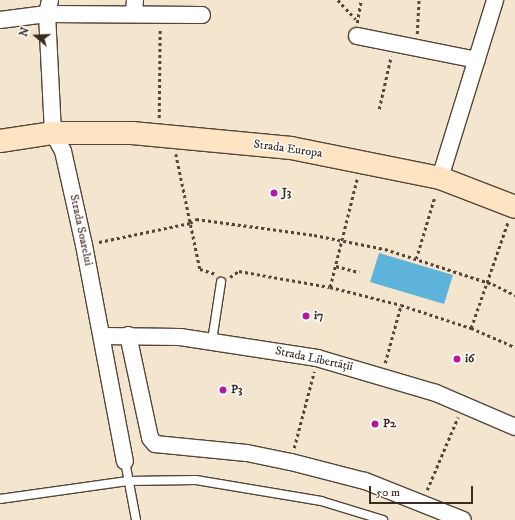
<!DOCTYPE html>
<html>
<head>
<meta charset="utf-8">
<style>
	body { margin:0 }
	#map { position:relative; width:515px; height:520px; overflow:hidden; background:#f4e6ce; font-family:"IM FELL DW Pica",serif }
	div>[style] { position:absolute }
	.water>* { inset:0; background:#5eb3da }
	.path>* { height:2.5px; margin-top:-1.25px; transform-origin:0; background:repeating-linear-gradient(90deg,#574638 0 3px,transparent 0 6px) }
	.roads { filter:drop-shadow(1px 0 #574638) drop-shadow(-1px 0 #574638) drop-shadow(0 1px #574638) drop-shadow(0 -1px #574638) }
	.lane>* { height:8px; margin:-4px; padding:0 4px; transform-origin:4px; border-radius:4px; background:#fff }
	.street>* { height:16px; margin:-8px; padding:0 8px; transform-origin:8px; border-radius:8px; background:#fff }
	.secondary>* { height:22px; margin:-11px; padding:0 11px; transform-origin:11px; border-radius:11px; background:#fde5c4 }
	.dots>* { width:11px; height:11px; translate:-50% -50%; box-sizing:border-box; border:2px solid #fff; border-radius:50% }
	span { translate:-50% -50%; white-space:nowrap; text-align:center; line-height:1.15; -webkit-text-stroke:3px #fff; paint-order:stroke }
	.street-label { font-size:12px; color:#3b2a1e }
	.poi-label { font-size:12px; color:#3b2a1e; font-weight:700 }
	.left { translate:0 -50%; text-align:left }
	.north { position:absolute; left:16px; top:16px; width:40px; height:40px; -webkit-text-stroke:3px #fff; paint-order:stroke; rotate:289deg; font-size:11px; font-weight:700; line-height:16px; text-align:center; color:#3b2a1e }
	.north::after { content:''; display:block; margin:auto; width:14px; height:18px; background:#3b2a1e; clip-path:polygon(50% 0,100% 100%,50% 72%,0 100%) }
	.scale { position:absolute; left:369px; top:486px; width:104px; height:18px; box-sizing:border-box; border:2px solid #3b2a1e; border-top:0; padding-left:5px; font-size:12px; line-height:14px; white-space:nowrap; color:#3b2a1e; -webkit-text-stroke:3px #fff; paint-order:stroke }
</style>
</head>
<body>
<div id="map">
	<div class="water">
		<i style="clip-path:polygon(379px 253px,453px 275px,444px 304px,370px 282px)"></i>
	</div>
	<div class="path">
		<i style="left:338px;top:0;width:26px;rotate:47deg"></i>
		<i style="left:357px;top:23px;width:23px;rotate:-80deg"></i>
		<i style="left:417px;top:34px;width:34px;rotate:-87deg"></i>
		<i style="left:379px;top:109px;width:54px;rotate:-77.2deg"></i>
		<i style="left:159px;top:118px;width:89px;rotate:-89.4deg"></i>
		<i style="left:176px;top:154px;width:117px;rotate:78.2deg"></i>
		<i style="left:200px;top:269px;width:17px;rotate:17deg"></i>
		<i style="left:99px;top:242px;width:93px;rotate:-11.8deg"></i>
		<i style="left:190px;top:223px;width:7px;rotate:-34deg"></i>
		<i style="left:196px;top:219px;width:119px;rotate:7.7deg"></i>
		<i style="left:314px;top:235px;width:72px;rotate:11.2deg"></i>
		<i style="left:385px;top:249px;width:114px;rotate:18deg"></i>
		<i style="left:493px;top:284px;width:25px;rotate:27deg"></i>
		<i style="left:416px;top:259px;width:63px;rotate:-73.3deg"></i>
		<i style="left:336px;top:266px;width:24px;rotate:15deg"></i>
		<i style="left:230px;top:277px;width:11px;rotate:-34deg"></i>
		<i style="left:239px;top:271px;width:92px;rotate:10deg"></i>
		<i style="left:330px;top:287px;width:73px;rotate:14.2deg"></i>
		<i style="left:401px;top:305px;width:74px;rotate:18.2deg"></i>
		<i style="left:471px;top:328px;width:48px;rotate:23.4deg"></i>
		<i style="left:330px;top:287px;width:111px;rotate:-76deg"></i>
		<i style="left:471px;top:328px;width:112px;rotate:-70.8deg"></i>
		<i style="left:385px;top:363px;width:60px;rotate:-74.6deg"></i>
		<i style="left:294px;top:448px;width:79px;rotate:-75.3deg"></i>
		<i style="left:427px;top:490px;width:79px;rotate:-67deg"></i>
	</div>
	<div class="roads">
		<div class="lane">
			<i style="left:212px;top:341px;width:60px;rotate:-81.3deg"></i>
			<i style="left:125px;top:461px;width:60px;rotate:79.4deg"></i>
			<i style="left:0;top:499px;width:129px;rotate:-8deg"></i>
			<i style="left:128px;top:481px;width:68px;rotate:-0.8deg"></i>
			<i style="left:196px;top:480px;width:127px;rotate:9.5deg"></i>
			<i style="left:321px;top:501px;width:65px;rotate:17deg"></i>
		</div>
		<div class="street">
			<i style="left:50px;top:0;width:14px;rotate:102deg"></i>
			<i style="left:47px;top:14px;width:119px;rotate:87.1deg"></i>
			<i style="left:53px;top:133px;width:21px;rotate:61deg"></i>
			<i style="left:63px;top:151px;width:96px;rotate:77.4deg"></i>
			<i style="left:84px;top:245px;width:220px;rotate:79.3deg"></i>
			<i style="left:134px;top:14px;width:14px;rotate:-86deg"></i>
			<i style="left:0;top:20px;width:47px;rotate:-7.3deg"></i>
			<i style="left:47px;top:14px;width:155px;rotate:0.4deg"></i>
			<i style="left:357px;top:36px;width:122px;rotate:11.3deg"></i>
			<i style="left:440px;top:178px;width:186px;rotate:-72.8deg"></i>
			<i style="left:128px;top:335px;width:105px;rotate:77.9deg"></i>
			<i style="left:150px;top:438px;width:8px;rotate:50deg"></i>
			<i style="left:155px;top:444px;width:92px;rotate:5.6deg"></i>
			<i style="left:247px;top:453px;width:45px;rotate:11.6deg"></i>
			<i style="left:291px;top:462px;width:76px;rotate:14.4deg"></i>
			<i style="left:365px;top:481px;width:105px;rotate:21.7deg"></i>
			<i style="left:103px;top:336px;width:77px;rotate:0.7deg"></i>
			<i style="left:180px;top:337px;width:139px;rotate:8.7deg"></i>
			<i style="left:317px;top:358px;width:124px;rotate:16.4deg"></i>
			<i style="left:436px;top:393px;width:86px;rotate:23.3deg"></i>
		</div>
		<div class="secondary">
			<i style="left:0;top:141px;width:54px;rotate:-8.6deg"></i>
			<i style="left:53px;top:133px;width:79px"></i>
			<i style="left:132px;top:133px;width:160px;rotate:5.4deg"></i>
			<i style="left:291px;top:148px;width:152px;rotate:11.4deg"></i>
			<i style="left:440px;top:178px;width:80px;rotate:21.1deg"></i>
		</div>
	</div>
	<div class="dots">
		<i style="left:274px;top:193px;background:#b5179e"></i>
		<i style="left:306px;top:316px;background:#b5179e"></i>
		<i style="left:457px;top:359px;background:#b5179e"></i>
		<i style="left:223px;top:390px;background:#b5179e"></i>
		<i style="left:375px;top:424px;background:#b5179e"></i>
	</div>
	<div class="street-label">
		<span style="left:288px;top:149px;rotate:8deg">Strada Europa</span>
		<span style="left:81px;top:230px;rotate:78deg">Strada Soarelui</span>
		<span style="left:314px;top:359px;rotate:12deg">Strada Libertății</span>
	</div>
	<div class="poi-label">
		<span class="left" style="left:282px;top:193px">J3</span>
		<span class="left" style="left:314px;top:316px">i7</span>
		<span class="left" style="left:465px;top:359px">i6</span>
		<span class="left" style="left:231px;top:390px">P3</span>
		<span class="left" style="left:383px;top:424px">P2</span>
	</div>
	<div class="north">N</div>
	<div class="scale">50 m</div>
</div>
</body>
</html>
